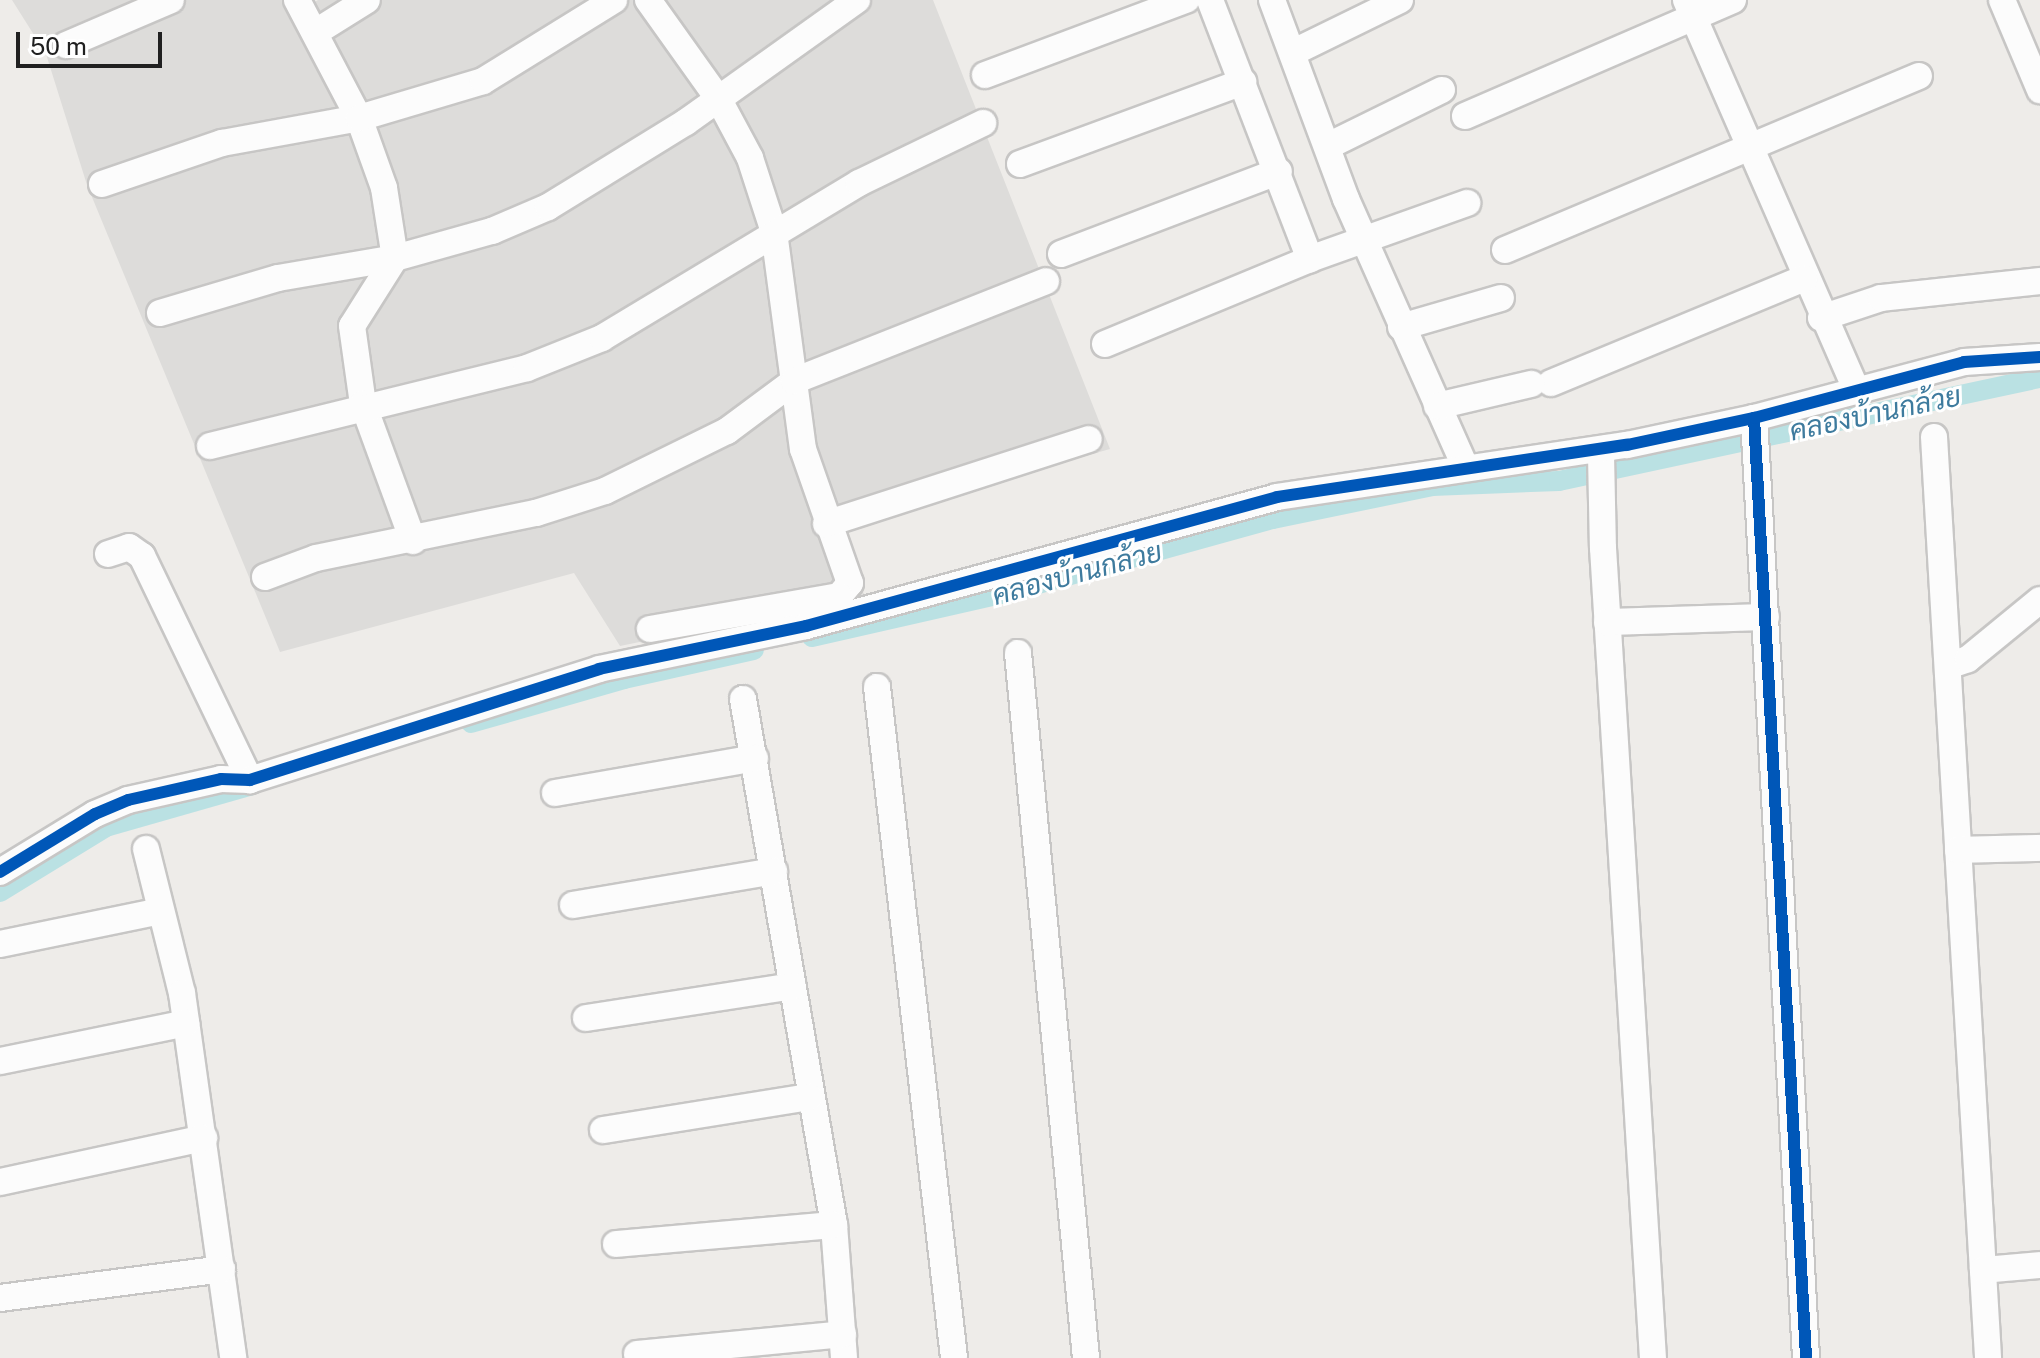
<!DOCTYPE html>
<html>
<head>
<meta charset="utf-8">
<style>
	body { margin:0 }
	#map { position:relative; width:2040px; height:1358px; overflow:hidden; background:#eeece9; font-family:"Public Sans",Sarabun,sans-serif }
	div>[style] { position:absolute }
	.residential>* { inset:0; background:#dddcda }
	.canal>* { height:20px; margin:-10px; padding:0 10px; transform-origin:10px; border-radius:10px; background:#bae1e3 }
	.roads { filter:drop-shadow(2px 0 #c7c6c5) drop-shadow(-2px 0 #c7c6c5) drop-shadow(0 2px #c7c6c5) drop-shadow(0 -2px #c7c6c5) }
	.minor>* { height:26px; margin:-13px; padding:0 13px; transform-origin:13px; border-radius:13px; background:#fcfcfc }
	.cycleway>* { height:12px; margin:-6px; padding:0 6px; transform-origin:6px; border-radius:6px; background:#0057b8 }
	span { translate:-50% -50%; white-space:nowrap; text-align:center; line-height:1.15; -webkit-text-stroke:6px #fff; paint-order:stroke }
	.water-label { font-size:28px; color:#3e7b9e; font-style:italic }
	.scale { position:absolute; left:16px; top:32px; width:146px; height:36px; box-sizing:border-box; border:4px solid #202020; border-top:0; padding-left:10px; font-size:24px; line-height:28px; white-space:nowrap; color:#202020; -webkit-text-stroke:6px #fff; paint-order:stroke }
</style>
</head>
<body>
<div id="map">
	<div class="residential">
		<i style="clip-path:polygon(12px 0,296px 0,302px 10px,318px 0,933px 0,1110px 449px,831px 528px,865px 596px,620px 646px,574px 573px,280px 652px,87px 185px,46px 54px)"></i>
	</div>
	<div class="canal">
		<i style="left:812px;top:637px;width:195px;rotate:-12.8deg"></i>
		<i style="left:1002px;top:594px;width:281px;rotate:-15.5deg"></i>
		<i style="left:1273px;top:519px;width:162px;rotate:-11.7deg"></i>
		<i style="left:1432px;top:486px;width:127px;rotate:-2.3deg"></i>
		<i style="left:1559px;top:481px;width:492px;rotate:-12.1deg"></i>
		<i style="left:471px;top:723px;width:159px;rotate:-16deg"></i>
		<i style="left:624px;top:679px;width:133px;rotate:-12.6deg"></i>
		<i style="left:0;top:892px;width:124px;rotate:-31.5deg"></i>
		<i style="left:106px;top:827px;width:152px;rotate:-16deg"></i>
	</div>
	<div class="roads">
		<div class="minor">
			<i style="left:297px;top:0;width:133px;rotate:62.3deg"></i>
			<i style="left:359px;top:118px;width:74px;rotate:70.3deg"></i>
			<i style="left:384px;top:188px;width:71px;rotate:81.1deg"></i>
			<i style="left:395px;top:258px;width:80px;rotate:122.3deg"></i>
			<i style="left:352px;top:326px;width:79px;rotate:82deg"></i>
			<i style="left:363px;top:404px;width:146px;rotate:69.9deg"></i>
			<i style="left:648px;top:0;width:120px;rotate:54.5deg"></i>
			<i style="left:718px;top:98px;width:68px;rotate:61.9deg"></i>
			<i style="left:750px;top:158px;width:78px;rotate:72deg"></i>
			<i style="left:774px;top:232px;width:219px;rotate:82.4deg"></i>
			<i style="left:803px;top:449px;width:142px;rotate:70.7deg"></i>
			<i style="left:850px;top:583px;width:17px;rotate:130deg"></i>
			<i style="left:839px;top:596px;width:192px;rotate:170.1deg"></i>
			<i style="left:1210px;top:0;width:278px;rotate:68.9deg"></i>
			<i style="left:1310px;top:259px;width:167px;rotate:-19.6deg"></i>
			<i style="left:1272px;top:0;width:212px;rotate:69.6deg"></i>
			<i style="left:1346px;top:199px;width:292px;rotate:66deg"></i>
			<i style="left:1686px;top:0;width:427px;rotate:66.4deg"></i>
			<i style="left:2002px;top:0;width:98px;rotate:67.1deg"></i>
			<i style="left:316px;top:32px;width:60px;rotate:-32.1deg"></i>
			<i style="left:66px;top:45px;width:114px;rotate:-23.2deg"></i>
			<i style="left:1294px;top:52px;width:118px;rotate:-26.1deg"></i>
			<i style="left:985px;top:75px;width:215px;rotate:-20.5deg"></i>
			<i style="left:1465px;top:116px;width:292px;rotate:-23.4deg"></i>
			<i style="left:1328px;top:146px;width:127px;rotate:-26.2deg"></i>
			<i style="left:1020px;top:164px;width:238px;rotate:-20.2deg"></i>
			<i style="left:102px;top:184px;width:127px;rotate:-18.9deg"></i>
			<i style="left:222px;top:143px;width:139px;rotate:-10.3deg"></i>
			<i style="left:359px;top:118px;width:129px;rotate:-16.6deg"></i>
			<i style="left:483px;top:81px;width:154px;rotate:-31.7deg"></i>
			<i style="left:1505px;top:250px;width:449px;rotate:-22.8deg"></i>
			<i style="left:1061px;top:254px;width:233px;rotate:-20.8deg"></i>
			<i style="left:160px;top:313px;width:123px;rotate:-16.5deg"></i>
			<i style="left:278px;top:278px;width:119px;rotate:-9.7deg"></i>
			<i style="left:395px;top:258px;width:101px;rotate:-15.6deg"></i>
			<i style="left:492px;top:231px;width:61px;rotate:-23.2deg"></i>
			<i style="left:548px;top:207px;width:162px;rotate:-31.6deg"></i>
			<i style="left:686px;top:122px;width:210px;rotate:-35.5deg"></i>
			<i style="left:1821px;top:318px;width:63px;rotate:-18.4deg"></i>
			<i style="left:1881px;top:298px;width:160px;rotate:-6.1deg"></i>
			<i style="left:1401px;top:327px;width:104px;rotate:-16.2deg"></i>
			<i style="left:1105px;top:344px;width:222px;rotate:-22.5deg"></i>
			<i style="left:1551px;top:383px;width:274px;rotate:-22.5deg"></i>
			<i style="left:1437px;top:406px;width:97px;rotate:-13.2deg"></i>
			<i style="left:1754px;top:418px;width:941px;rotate:86.83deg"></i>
			<i style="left:1934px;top:437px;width:923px;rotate:86.64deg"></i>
			<i style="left:210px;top:446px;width:326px;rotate:-13.8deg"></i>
			<i style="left:527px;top:368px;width:81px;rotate:-21.8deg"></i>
			<i style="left:602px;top:338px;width:300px;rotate:-31.1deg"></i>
			<i style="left:859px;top:183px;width:138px;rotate:-25.8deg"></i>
			<i style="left:1607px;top:448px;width:9px;rotate:131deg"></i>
			<i style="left:1601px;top:455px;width:93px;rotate:88.8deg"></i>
			<i style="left:1603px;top:548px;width:812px;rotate:86.47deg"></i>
			<i style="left:826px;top:524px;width:276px;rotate:-17.9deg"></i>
			<i style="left:108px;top:554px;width:22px;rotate:-18deg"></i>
			<i style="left:129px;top:547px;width:16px;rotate:35deg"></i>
			<i style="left:142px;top:556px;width:249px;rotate:64.3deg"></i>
			<i style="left:265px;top:577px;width:54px;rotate:-20.4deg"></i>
			<i style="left:316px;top:558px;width:225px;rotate:-11.6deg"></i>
			<i style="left:536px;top:513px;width:72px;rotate:-17.7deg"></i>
			<i style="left:605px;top:491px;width:136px;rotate:-26.2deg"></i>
			<i style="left:727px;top:431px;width:84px;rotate:-36.7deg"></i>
			<i style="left:794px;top:381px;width:271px;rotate:-21.6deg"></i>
			<i style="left:1607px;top:622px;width:159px;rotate:-1.8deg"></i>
			<i style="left:1018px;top:653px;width:708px;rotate:84.49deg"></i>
			<i style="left:1948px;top:666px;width:21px;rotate:-19deg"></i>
			<i style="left:1968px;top:659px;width:93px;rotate:-39.3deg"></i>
			<i style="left:877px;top:687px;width:675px;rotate:83.45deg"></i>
			<i style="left:743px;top:699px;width:534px;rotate:80.18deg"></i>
			<i style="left:834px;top:1225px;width:133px;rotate:85.7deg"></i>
			<i style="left:555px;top:793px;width:203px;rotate:-9.9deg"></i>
			<i style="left:146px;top:849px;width:148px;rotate:76deg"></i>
			<i style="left:182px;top:993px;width:369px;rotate:82deg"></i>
			<i style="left:1958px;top:850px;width:82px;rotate:-1.4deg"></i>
			<i style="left:0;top:872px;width:111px;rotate:-31.4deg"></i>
			<i style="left:95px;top:814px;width:36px;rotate:-23deg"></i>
			<i style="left:128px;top:800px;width:95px;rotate:-12.7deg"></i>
			<i style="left:221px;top:779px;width:29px;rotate:2deg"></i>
			<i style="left:250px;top:780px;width:366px;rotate:-17.6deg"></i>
			<i style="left:599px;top:669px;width:211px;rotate:-11.7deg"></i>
			<i style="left:806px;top:626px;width:488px;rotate:-15.3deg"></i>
			<i style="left:1277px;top:497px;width:354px;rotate:-8.5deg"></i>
			<i style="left:1627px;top:445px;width:130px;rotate:-12deg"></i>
			<i style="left:1754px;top:418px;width:217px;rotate:-14.9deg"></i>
			<i style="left:1964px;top:362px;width:76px;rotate:-3.8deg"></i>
			<i style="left:573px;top:905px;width:204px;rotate:-9.6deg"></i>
			<i style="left:0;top:944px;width:164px;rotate:-11.6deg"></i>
			<i style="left:586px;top:1018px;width:209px;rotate:-8.8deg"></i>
			<i style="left:0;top:1061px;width:190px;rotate:-11.5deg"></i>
			<i style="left:603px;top:1130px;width:209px;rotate:-9.1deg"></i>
			<i style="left:0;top:1182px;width:209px;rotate:-12.2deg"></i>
			<i style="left:616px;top:1244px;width:219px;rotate:-5deg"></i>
			<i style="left:1983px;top:1270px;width:57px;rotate:-5deg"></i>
			<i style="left:0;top:1298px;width:224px;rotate:-7.4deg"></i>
			<i style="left:637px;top:1354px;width:207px;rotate:-5.5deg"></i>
		</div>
	</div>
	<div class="cycleway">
		<i style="left:1754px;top:418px;width:941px;rotate:86.83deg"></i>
		<i style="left:0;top:872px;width:111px;rotate:-31.4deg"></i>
		<i style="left:95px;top:814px;width:36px;rotate:-23deg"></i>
		<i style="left:128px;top:800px;width:95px;rotate:-12.7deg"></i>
		<i style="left:221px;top:779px;width:29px;rotate:2deg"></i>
		<i style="left:250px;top:780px;width:366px;rotate:-17.6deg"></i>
		<i style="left:599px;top:669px;width:211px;rotate:-11.7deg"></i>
		<i style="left:806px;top:626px;width:488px;rotate:-15.3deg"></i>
		<i style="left:1277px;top:497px;width:354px;rotate:-8.5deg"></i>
		<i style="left:1627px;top:445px;width:130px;rotate:-12deg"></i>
		<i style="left:1754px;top:418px;width:217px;rotate:-14.9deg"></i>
		<i style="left:1964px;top:362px;width:76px;rotate:-3.8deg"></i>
	</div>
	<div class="water-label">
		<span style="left:1875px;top:413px;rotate:-12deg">คลองบ้านกล้วย</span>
		<span style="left:1077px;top:573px;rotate:-15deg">คลองบ้านกล้วย</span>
	</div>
	<div class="scale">50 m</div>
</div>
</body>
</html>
